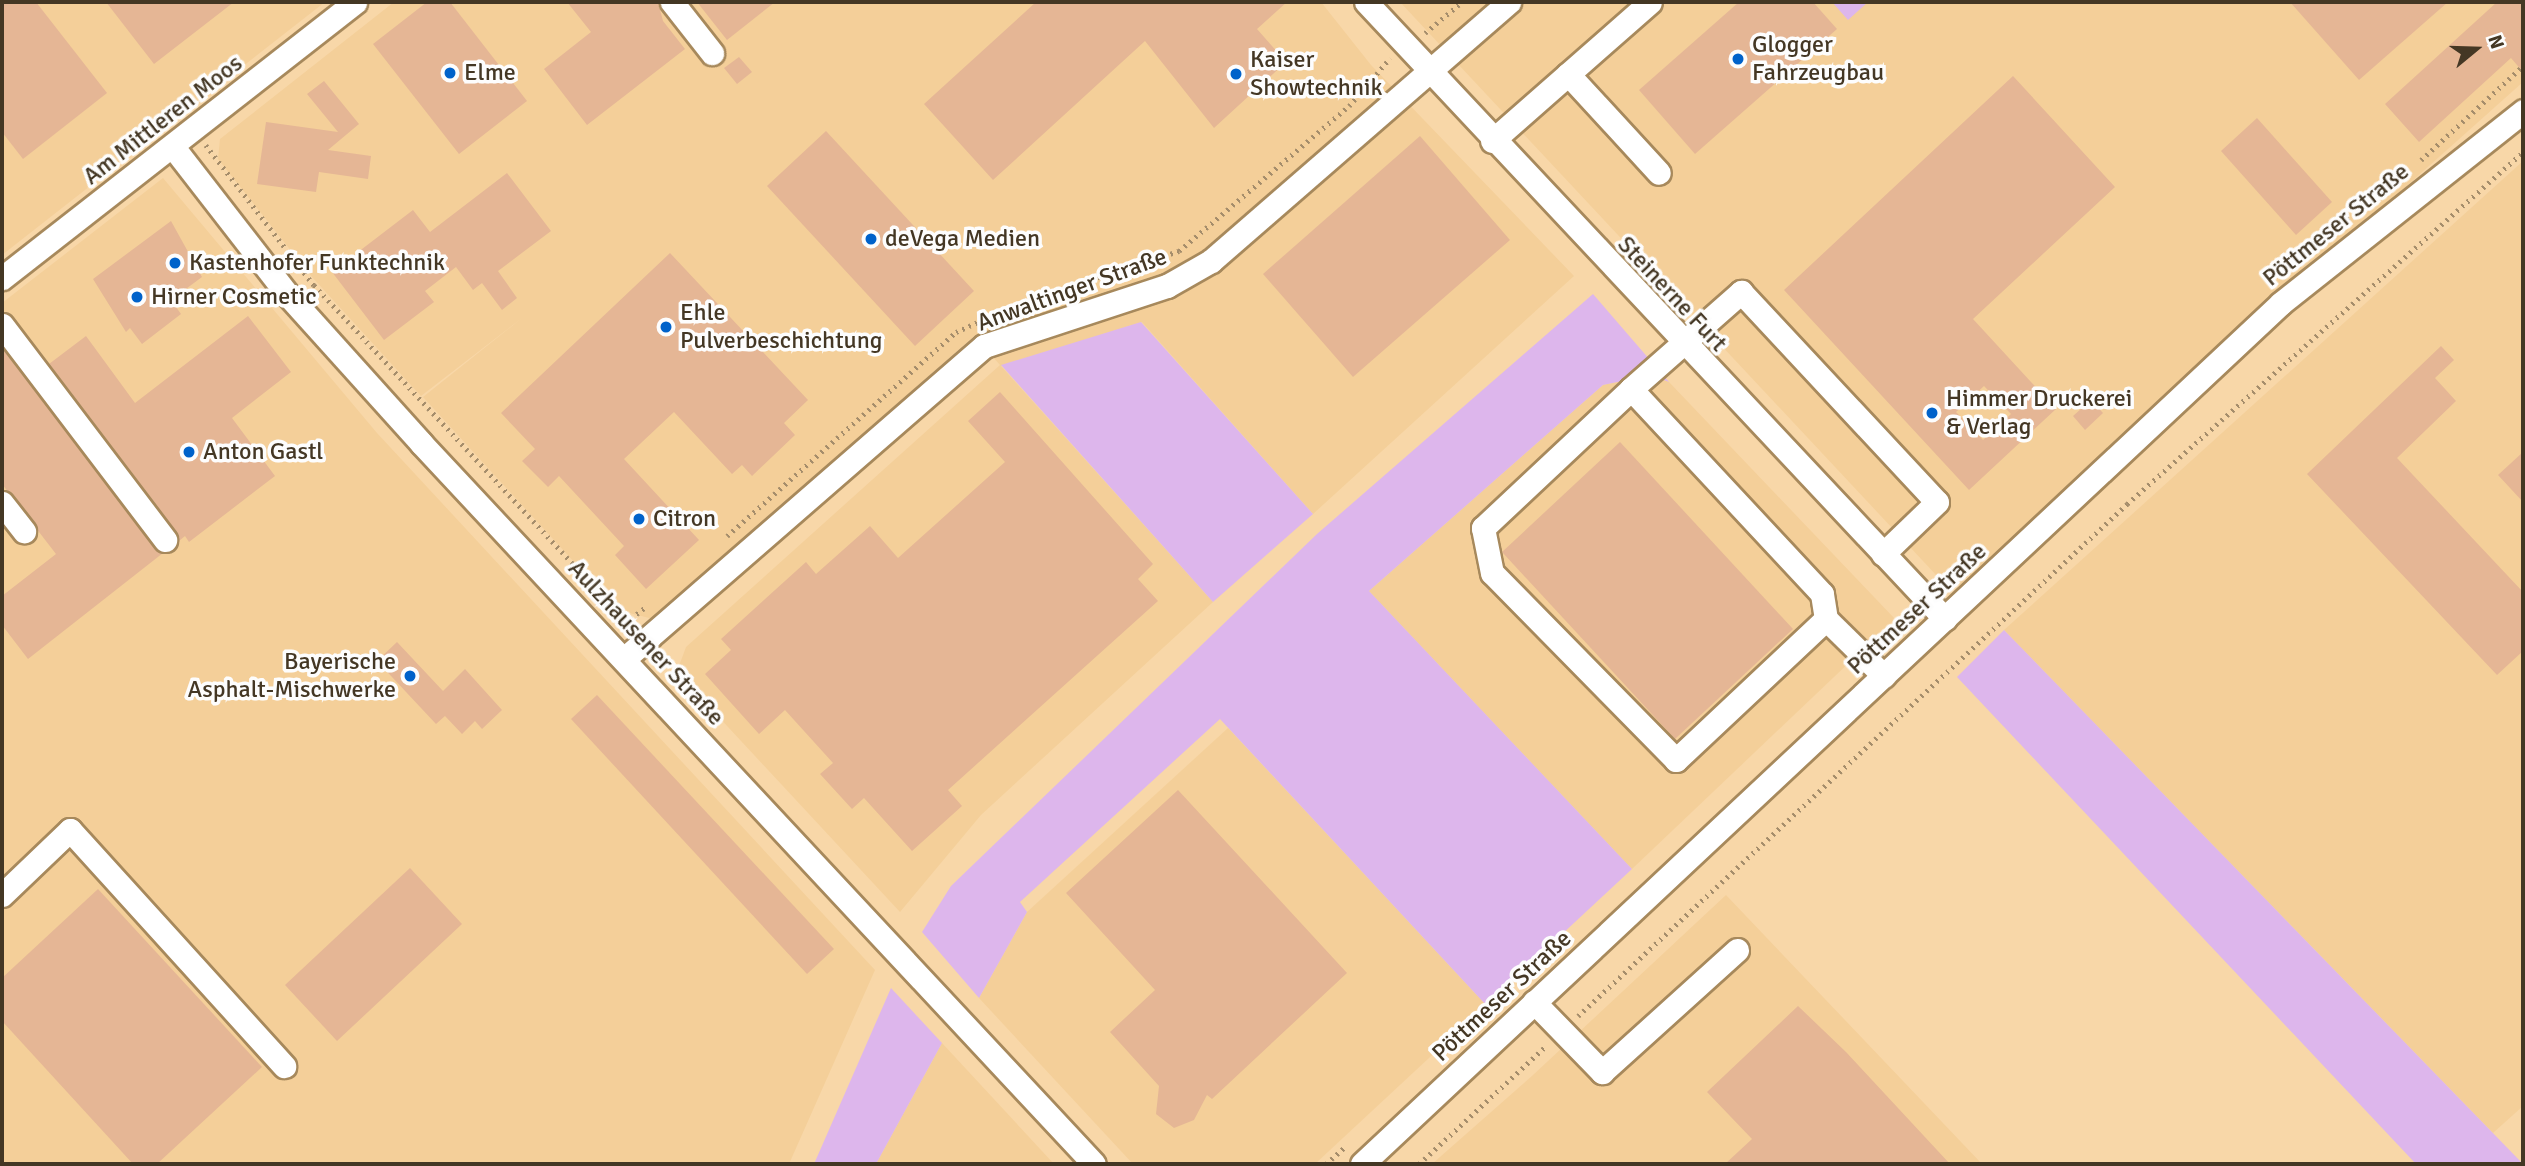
<!DOCTYPE html>
<html>
<head>
<meta charset="utf-8">
<style>
	body { margin:0 }
	#map { position:relative; width:2525px; height:1166px; overflow:hidden; background:#f8d7a8; font-family:Signika,sans-serif }
	div>[style] { position:absolute }
	.built>* { inset:0; background:#f4cf99 }
	.green>* { inset:0; background:#ddb6ec }
	.building>* { inset:0; background:#e5b695 }
	.path>* { height:4.5px; margin-top:-2.25px; transform-origin:0; background:repeating-linear-gradient(90deg,#a58d6b 0 2px,transparent 0 7px) }
	.roads { filter:drop-shadow(2px 0 #a7895c) drop-shadow(-2px 0 #a7895c) drop-shadow(0 2px #a7895c) drop-shadow(0 -2px #a7895c) }
	.minor>* { height:23px; margin:-11.5px; padding:0 11.5px; transform-origin:11.5px; border-radius:11.5px; background:#fff }
	.dots>* { width:19px; height:19px; translate:-50% -50%; box-sizing:border-box; border:4px solid #fdfdfd; border-radius:50% }
	span { translate:-50% -50%; white-space:nowrap; text-align:center; line-height:1.15; -webkit-text-stroke:7px #fdfdfd; paint-order:stroke }
	.poi-label { font-size:24px; color:#443724 }
	.left { translate:0 -50%; text-align:left }
	.right { translate:-100% -50%; text-align:right }
	.street-label { font-size:24px; color:#443724 }
	.frame { position:absolute; inset:0; border:4px solid #443724; pointer-events:none }
	.north { position:absolute; left:2441px; top:14px; width:70px; height:70px; -webkit-text-stroke:5px #fdfdfd; paint-order:stroke; rotate:71deg; font-size:19px; font-weight:700; line-height:28px; text-align:center; color:#443724 }
	.north::after { content:''; display:block; margin:auto; width:24px; height:32px; background:#443724; clip-path:polygon(50% 0,100% 100%,50% 72%,0 100%) }
</style>
</head>
<body>
<div id="map">
	<div class="built">
		<i style="clip-path:polygon(2px 2px,325px 2px,2px 255px)"></i>
		<i style="clip-path:polygon(394px 2px,1321px 2px,1371px 65px,1574px 276px,1313px 514px,1142px 322px,1001px 366px,1213px 602px,981px 815px,900px 912px,689px 685px,679px 666px,686px 647px,1000px 365px,974px 336px,653px 619px,618px 610px,423px 397px,522px 318px,421px 396px,312px 277px,218px 159px,220px 139px)"></i>
		<i style="clip-path:polygon(1400px 2px,2523px 2px,2523px 82px,1952px 592px)"></i>
		<i style="clip-path:polygon(2523px 161px,2523px 1106px,2493px 1133px,2004px 630px)"></i>
		<i style="clip-path:polygon(163px 178px,377px 433px,875px 970px,789px 1164px,2px 1164px,2px 303px)"></i>
		<i style="clip-path:polygon(1651px 375px,1669px 382px,1895px 619px,1632px 869px,1369px 591px,1603px 385px)"></i>
		<i style="clip-path:polygon(1228px 728px,1486px 1005px,1315px 1164px,1133px 1164px,979px 998px,1027px 912px)"></i>
		<i style="clip-path:polygon(1726px 895px,1982px 1164px,1432px 1164px,1533px 1075px)"></i>
		<i style="clip-path:polygon(942px 1043px,1054px 1164px,876px 1164px)"></i>
	</div>
	<div class="green">
		<i style="clip-path:polygon(1832px 2px,1868px 2px,1848px 20px)"></i>
		<i style="clip-path:polygon(1593px 294px,1669px 382px,1651px 375px,1603px 385px,1369px 591px,1632px 869px,1486px 1005px,1220px 719px,1020px 902px,1027px 912px,979px 998px,922px 932px,951px 886px,1317px 534px)"></i>
		<i style="clip-path:polygon(1141px 322px,1313px 514px,1213px 602px,1001px 365px)"></i>
		<i style="clip-path:polygon(2004px 630px,2523px 1164px,2416px 1164px,1957px 677px)"></i>
		<i style="clip-path:polygon(891px 988px,942px 1043px,876px 1164px,814px 1164px)"></i>
	</div>
	<div class="building">
		<i style="clip-path:polygon(2px 2px,36px 2px,107px 93px,23px 159px,2px 132px)"></i>
		<i style="clip-path:polygon(106px 2px,234px 2px,154px 64px)"></i>
		<i style="clip-path:polygon(427px 2px,450px 2px,527px 101px,459px 154px,373px 44px)"></i>
		<i style="clip-path:polygon(567px 2px,658px 2px,663px 21px,685px 49px,587px 125px,544px 69px,591px 32px)"></i>
		<i style="clip-path:polygon(697px 2px,775px 2px,727px 40px)"></i>
		<i style="clip-path:polygon(1036px 2px,1287px 2px,1257px 29px,1286px 62px,1214px 128px,1145px 41px,993px 180px,924px 104px)"></i>
		<i style="clip-path:polygon(1739px 2px,1813px 2px,1837px 29px,1695px 154px,1639px 90px)"></i>
		<i style="clip-path:polygon(2290px 2px,2448px 2px,2359px 80px)"></i>
		<i style="clip-path:polygon(2497px 2px,2523px 2px,2523px 72px,2511px 58px,2419px 142px,2385px 104px)"></i>
		<i style="clip-path:polygon(739px 57px,752px 72px,737px 84px,724px 68px)"></i>
		<i style="clip-path:polygon(evenodd,2013px 76px,2115px 187px,1973px 319px,2056px 409px,1969px 490px,1784px 290px,2013px 76px,1984px 386px,2011px 414px,1983px 440px,1956px 412px,1984px 386px)"></i>
		<i style="clip-path:polygon(324px 81px,359px 124px,328px 150px,371px 156px,368px 179px,319px 172px,316px 192px,257px 184px,266px 122px,338px 132px,307px 94px)"></i>
		<i style="clip-path:polygon(2257px 118px,2332px 202px,2296px 235px,2221px 151px)"></i>
		<i style="clip-path:polygon(826px 131px,974px 291px,915px 346px,767px 186px)"></i>
		<i style="clip-path:polygon(1420px 136px,1510px 240px,1353px 377px,1263px 274px)"></i>
		<i style="clip-path:polygon(507px 173px,551px 231px,498px 271px,517px 298px,502px 310px,482px 283px,473px 290px,456px 267px,425px 291px,434px 302px,384px 340px,332px 272px,413px 210px,430px 232px)"></i>
		<i style="clip-path:polygon(171px 221px,202px 277px,171px 300px,181px 314px,142px 344px,130px 328px,126px 332px,93px 279px)"></i>
		<i style="clip-path:polygon(670px 253px,808px 400px,784px 423px,795px 435px,752px 476px,742px 465px,732px 474px,674px 412px,624px 459px,699px 540px,646px 589px,615px 555px,624px 546px,559px 476px,548px 487px,522px 461px,535px 449px,501px 413px)"></i>
		<i style="clip-path:polygon(248px 316px,291px 372px,232px 418px,275px 476px,189px 542px,185px 536px,179px 541px,49px 364px,86px 336px,135px 403px)"></i>
		<i style="clip-path:polygon(2441px 346px,2454px 360px,2435px 378px,2456px 401px,2397px 458px,2523px 592px,2523px 651px,2497px 675px,2307px 474px)"></i>
		<i style="clip-path:polygon(2px 348px,163px 553px,28px 659px,2px 625px,2px 596px,56px 554px,2px 484px)"></i>
		<i style="clip-path:polygon(1000px 392px,1153px 564px,1138px 579px,1158px 601px,948px 790px,962px 806px,912px 851px,864px 798px,852px 809px,820px 774px,833px 763px,785px 710px,759px 734px,705px 674px,731px 650px,721px 639px,806px 562px,816px 574px,870px 526px,898px 558px,1005px 462px,968px 421px)"></i>
		<i style="clip-path:polygon(2091px 400px,2103px 413px,2085px 430px,2073px 416px)"></i>
		<i style="clip-path:polygon(1620px 442px,1793px 629px,1675px 739px,1502px 552px)"></i>
		<i style="clip-path:polygon(2523px 452px,2523px 502px,2498px 475px)"></i>
		<i style="clip-path:polygon(397px 642px,443px 691px,465px 669px,502px 710px,482px 729px,475px 721px,462px 734px,445px 716px,436px 724px,377px 661px)"></i>
		<i style="clip-path:polygon(597px 695px,834px 949px,807px 974px,571px 719px)"></i>
		<i style="clip-path:polygon(1178px 790px,1347px 973px,1212px 1099px,1207px 1095px,1194px 1120px,1174px 1128px,1156px 1114px,1159px 1086px,1110px 1032px,1155px 990px,1066px 893px)"></i>
		<i style="clip-path:polygon(410px 868px,462px 924px,337px 1041px,285px 985px)"></i>
		<i style="clip-path:polygon(98px 889px,262px 1067px,157px 1164px,133px 1164px,2px 1021px,2px 978px)"></i>
		<i style="clip-path:polygon(1798px 1006px,1846px 1052px,1950px 1164px,1725px 1164px,1752px 1139px,1707px 1092px)"></i>
	</div>
	<div class="path">
		<i style="left:1425px;top:33px;width:48px;rotate:-40deg"></i>
		<i style="left:206px;top:145px;width:177px;rotate:52.4deg"></i>
		<i style="left:314px;top:285px;width:433px;rotate:47.1deg"></i>
		<i style="left:609px;top:602px;width:26px;rotate:36deg"></i>
		<i style="left:2421px;top:160px;width:139px;rotate:-42.7deg"></i>
		<i style="left:2298px;top:258px;width:97px;rotate:-38.3deg"></i>
		<i style="left:727px;top:536px;width:307px;rotate:-41.7deg"></i>
		<i style="left:956px;top:332px;width:75px;rotate:-24.5deg"></i>
		<i style="left:1024px;top:301px;width:163px;rotate:-17.9deg"></i>
		<i style="left:1179px;top:251px;width:223px;rotate:-40.5deg"></i>
		<i style="left:1349px;top:106px;width:63px;rotate:-49.5deg"></i>
		<i style="left:620px;top:627px;width:33px;rotate:-38deg"></i>
		<i style="left:1578px;top:1016px;width:751px;rotate:-43deg"></i>
		<i style="left:2127px;top:504px;width:530px;rotate:-41.63deg"></i>
		<i style="left:1326px;top:1164px;width:25px;rotate:-42deg"></i>
		<i style="left:1419px;top:1164px;width:173px;rotate:-42.9deg"></i>
	</div>
	<div class="roads">
		<div class="minor">
			<i style="left:672px;top:2px;width:65px;rotate:51.9deg"></i>
			<i style="left:1366px;top:2px;width:846px;rotate:46.82deg"></i>
			<i style="left:1568px;top:74px;width:134px;rotate:47.4deg"></i>
			<i style="left:1492px;top:141px;width:210px;rotate:-41.3deg"></i>
			<i style="left:173px;top:147px;width:186px;rotate:52.2deg"></i>
			<i style="left:287px;top:294px;width:200px;rotate:48deg"></i>
			<i style="left:421px;top:443px;width:986px;rotate:46.97deg"></i>
			<i style="left:2px;top:278px;width:448px;rotate:-38deg"></i>
			<i style="left:2px;top:325px;width:270px;rotate:52.8deg"></i>
			<i style="left:1631px;top:389px;width:147px;rotate:-41.4deg"></i>
			<i style="left:1741px;top:292px;width:287px;rotate:47deg"></i>
			<i style="left:1937px;top:502px;width:75px;rotate:136.1deg"></i>
			<i style="left:2px;top:503px;width:36px;rotate:52deg"></i>
			<i style="left:1826px;top:619px;width:206px;rotate:136.8deg"></i>
			<i style="left:1676px;top:760px;width:262px;rotate:-134.5deg"></i>
			<i style="left:1492px;top:573px;width:46px;rotate:-101.3deg"></i>
			<i style="left:1483px;top:528px;width:203px;rotate:-43.2deg"></i>
			<i style="left:1631px;top:389px;width:280px;rotate:47deg"></i>
			<i style="left:1822px;top:594px;width:25px;rotate:81deg"></i>
			<i style="left:1826px;top:619px;width:81px;rotate:44.5deg"></i>
			<i style="left:625px;top:658px;width:476px;rotate:-41deg"></i>
			<i style="left:984px;top:346px;width:193px;rotate:-18.2deg"></i>
			<i style="left:1167px;top:286px;width:51px;rotate:-29.6deg"></i>
			<i style="left:1211px;top:261px;width:395px;rotate:-41deg"></i>
			<i style="left:2px;top:895px;width:94px;rotate:-43.7deg"></i>
			<i style="left:70px;top:830px;width:319px;rotate:47.8deg"></i>
			<i style="left:1534px;top:1002px;width:98px;rotate:45.8deg"></i>
			<i style="left:1602px;top:1072px;width:182px;rotate:-42.1deg"></i>
			<i style="left:1362px;top:1164px;width:1259px;rotate:-43.13deg"></i>
			<i style="left:2281px;top:303px;width:309px;rotate:-38.4deg"></i>
		</div>
	</div>
	<div class="dots">
		<i style="left:1738px;top:59px;background:#0062ca"></i>
		<i style="left:450px;top:73px;background:#0062ca"></i>
		<i style="left:1236px;top:74px;background:#0062ca"></i>
		<i style="left:871px;top:239px;background:#0062ca"></i>
		<i style="left:175px;top:263px;background:#0062ca"></i>
		<i style="left:137px;top:297px;background:#0062ca"></i>
		<i style="left:666px;top:327px;background:#0062ca"></i>
		<i style="left:1932px;top:413px;background:#0062ca"></i>
		<i style="left:189px;top:452px;background:#0062ca"></i>
		<i style="left:639px;top:519px;background:#0062ca"></i>
		<i style="left:410px;top:676px;background:#0062ca"></i>
	</div>
	<div class="poi-label">
		<span class="left" style="left:1752px;top:59px">Glogger<br>Fahrzeugbau</span>
		<span class="left" style="left:1250px;top:74px">Kaiser<br>Showtechnik</span>
		<span class="left" style="left:464px;top:73px">Elme</span>
		<span class="left" style="left:885px;top:239px">deVega Medien</span>
		<span class="left" style="left:189px;top:263px">Kastenhofer Funktechnik</span>
		<span class="left" style="left:151px;top:297px">Hirner Cosmetic</span>
		<span class="left" style="left:680px;top:327px">Ehle<br>Pulverbeschichtung</span>
		<span class="left" style="left:1946px;top:413px">Himmer Druckerei<br>&amp; Verlag</span>
		<span class="left" style="left:203px;top:452px">Anton Gastl</span>
		<span class="left" style="left:653px;top:519px">Citron</span>
		<span class="right" style="left:396px;top:676px">Bayerische<br>Asphalt-Mischwerke</span>
	</div>
	<div class="street-label">
		<span style="left:163px;top:120px;rotate:-38deg">Am Mittleren Moos</span>
		<span style="left:2336px;top:225px;rotate:-39deg">Pöttmeser Straße</span>
		<span style="left:1072px;top:290px;rotate:-20deg">Anwaltinger Straße</span>
		<span style="left:1672px;top:294px;rotate:47deg">Steinerne Furt</span>
		<span style="left:1917px;top:609px;rotate:-43deg">Pöttmeser Straße</span>
		<span style="left:646px;top:643px;rotate:47deg">Aulzhausener Straße</span>
		<span style="left:1502px;top:996px;rotate:-43deg">Pöttmeser Straße</span>
	</div>
	<div class="frame"></div>
	<div class="north">N</div>
</div>
</body>
</html>
